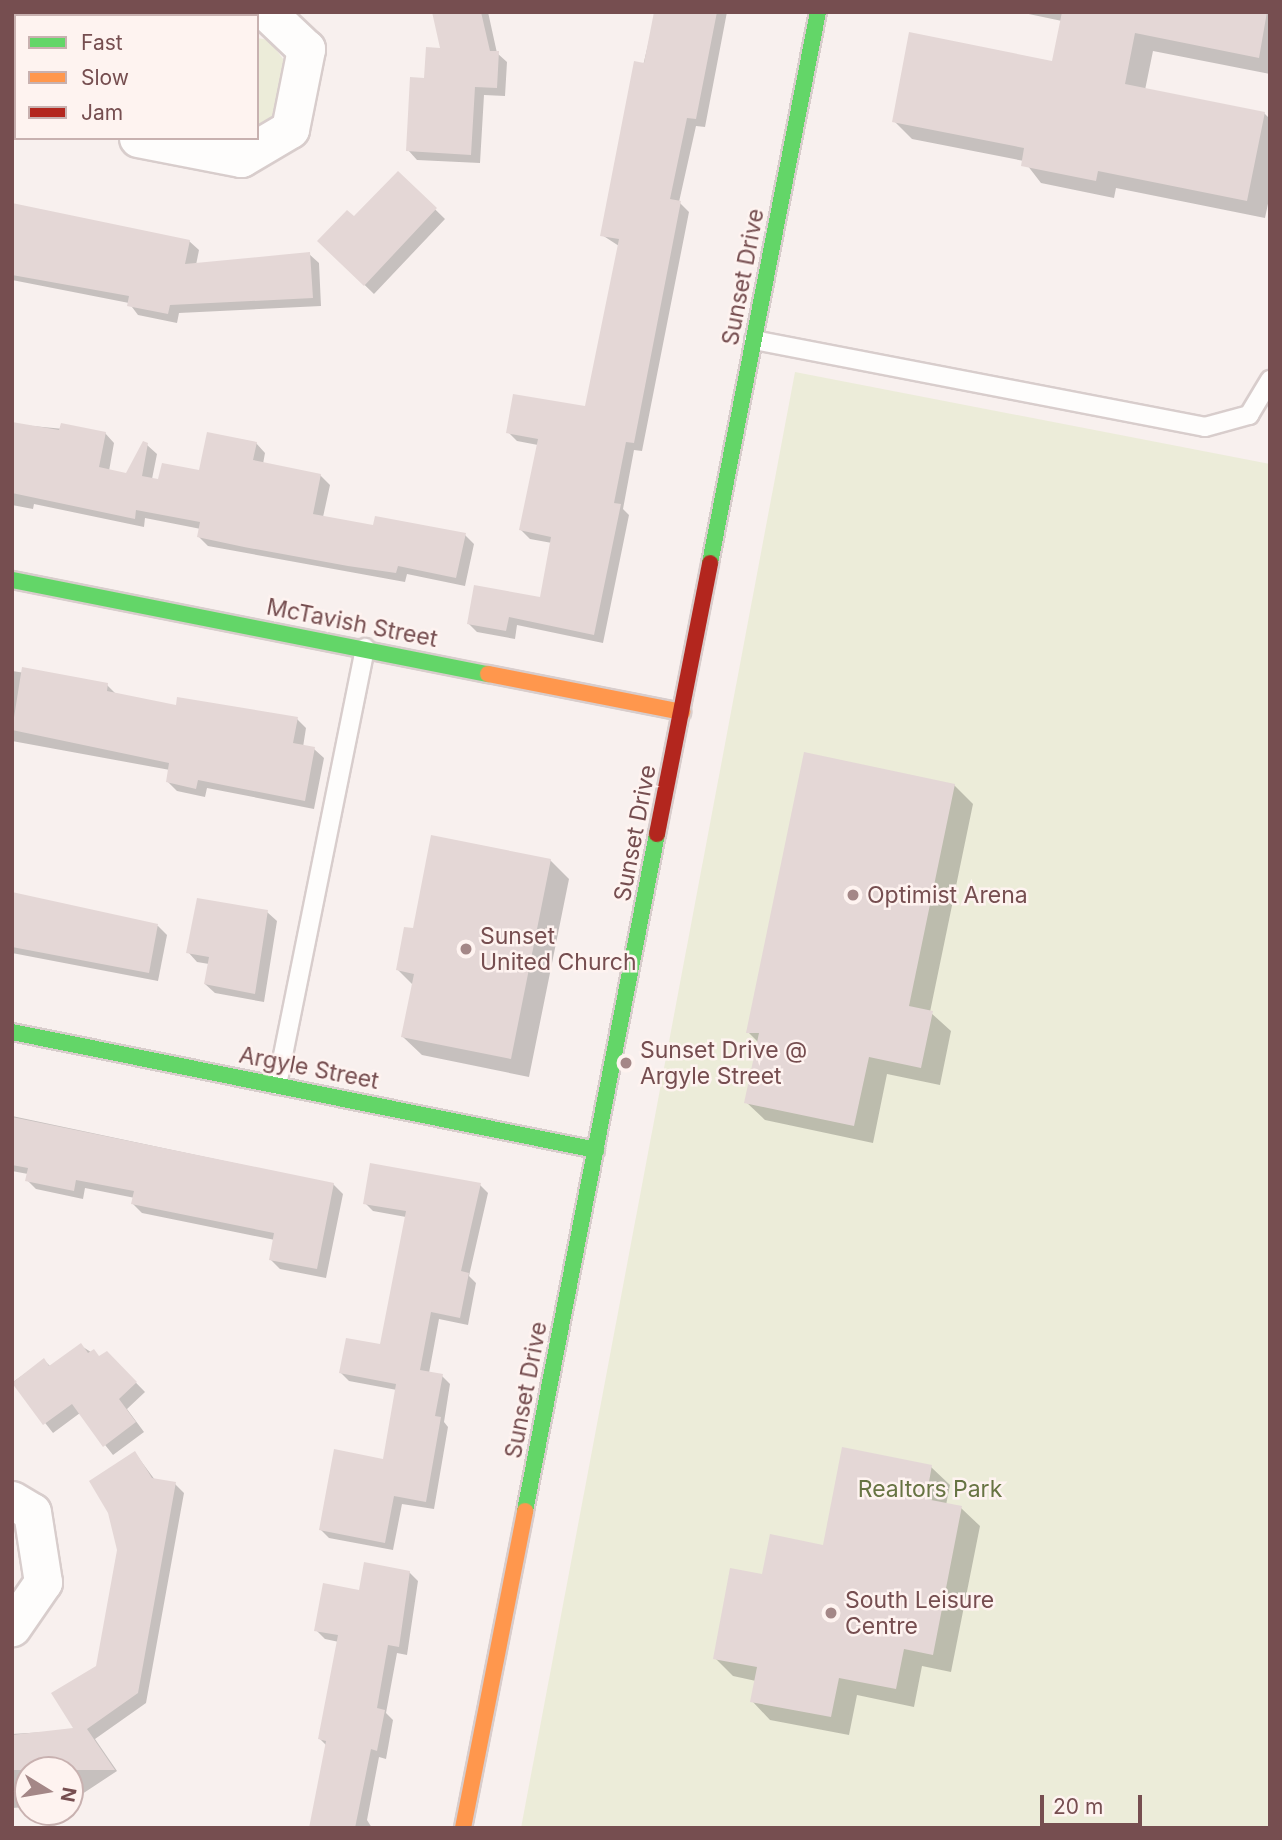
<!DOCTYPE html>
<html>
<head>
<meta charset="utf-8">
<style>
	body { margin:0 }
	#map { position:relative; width:1282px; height:1840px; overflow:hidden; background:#f8f0ee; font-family:Inter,sans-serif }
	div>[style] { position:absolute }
	.green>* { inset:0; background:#ececd9 }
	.shadow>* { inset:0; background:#0003 }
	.building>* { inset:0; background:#e4d7d6 }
	.roads { filter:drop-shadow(2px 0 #d8cdcc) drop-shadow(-2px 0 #d8cdcc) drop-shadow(0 2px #d8cdcc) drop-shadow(0 -2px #d8cdcc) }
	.lane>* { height:18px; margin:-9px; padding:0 9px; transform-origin:9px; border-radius:9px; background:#fefdfc }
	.street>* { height:37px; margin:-18.5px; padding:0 18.5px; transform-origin:18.5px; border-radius:18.5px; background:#fefdfc }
	.fast>* { height:16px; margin:-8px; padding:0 8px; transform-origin:8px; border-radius:8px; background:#63d668 }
	.slow>* { height:16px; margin:-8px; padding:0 8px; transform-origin:8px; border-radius:8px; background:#ff974d }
	.jam>* { height:16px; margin:-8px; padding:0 8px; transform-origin:8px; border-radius:8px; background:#b3261e }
	.dots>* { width:19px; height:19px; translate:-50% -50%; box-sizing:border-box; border:4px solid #fef3f0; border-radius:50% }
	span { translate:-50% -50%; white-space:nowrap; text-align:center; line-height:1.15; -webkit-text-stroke:5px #fef3f0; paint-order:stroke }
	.street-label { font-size:23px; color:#764e50 }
	.poi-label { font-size:23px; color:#764e50 }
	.left { translate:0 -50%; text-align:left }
	.park-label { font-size:23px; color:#677443 }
	.frame { position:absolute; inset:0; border:14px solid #764e50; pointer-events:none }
	.legend { position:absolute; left:14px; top:14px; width:245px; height:126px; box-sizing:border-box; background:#fef3f0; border:2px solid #c8b1b0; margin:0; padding:9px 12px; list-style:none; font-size:21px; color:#764e50 }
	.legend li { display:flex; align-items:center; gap:14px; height:35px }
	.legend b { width:35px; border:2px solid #c8b1b0 }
	.north { position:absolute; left:14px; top:1756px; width:70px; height:70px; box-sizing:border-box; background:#fef3f0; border:2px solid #c8b1b0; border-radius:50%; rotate:101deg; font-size:19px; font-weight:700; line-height:28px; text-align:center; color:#764e50 }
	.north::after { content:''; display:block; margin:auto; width:24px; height:32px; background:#a48787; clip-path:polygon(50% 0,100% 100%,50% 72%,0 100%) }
	.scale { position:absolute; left:1040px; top:1795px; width:102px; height:32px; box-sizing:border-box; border:4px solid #764e50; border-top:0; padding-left:9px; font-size:21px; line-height:24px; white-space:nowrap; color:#764e50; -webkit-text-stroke:5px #fef3f0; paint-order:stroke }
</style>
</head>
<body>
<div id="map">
	<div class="green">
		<i style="clip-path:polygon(12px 12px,135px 12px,152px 16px,16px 16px,16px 85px)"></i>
		<i style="clip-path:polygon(257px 38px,269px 40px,286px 63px,275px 116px,257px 126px)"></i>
		<i style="clip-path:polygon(795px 372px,1270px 464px,1270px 1828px,521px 1828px)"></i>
	</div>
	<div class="shadow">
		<i style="clip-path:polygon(434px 12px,488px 12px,497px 53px,507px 62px,505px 96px,484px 95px,480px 163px,417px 160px,408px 150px,425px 79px,442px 50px)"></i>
		<i style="clip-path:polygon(656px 12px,727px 12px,705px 127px,696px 126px,679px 202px,689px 212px,642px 451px,634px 450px,623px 509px,629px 515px,603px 643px,517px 625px,515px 639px,477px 632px,468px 623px,541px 599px,552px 543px,530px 539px,521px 530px,538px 445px,517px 441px,508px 432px,586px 408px,619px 246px,602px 235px)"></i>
		<i style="clip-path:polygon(1019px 12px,1270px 12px,1270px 74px,1153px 51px,1145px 90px,1264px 113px,1270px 119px,1270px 194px,1265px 218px,1116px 188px,1114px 198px,1041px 183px,1024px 161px,912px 139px,894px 121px,1054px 63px,1062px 21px)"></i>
		<i style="clip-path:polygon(398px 173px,445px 219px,374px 294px,319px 241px,354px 219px)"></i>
		<i style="clip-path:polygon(12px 206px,189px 241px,199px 250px,196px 265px,309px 254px,319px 263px,321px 306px,179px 313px,177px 323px,138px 315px,129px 303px,12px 280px)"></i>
		<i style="clip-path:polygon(12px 424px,105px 433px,114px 443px,109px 471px,127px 475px,147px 445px,157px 454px,152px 479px,160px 481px,200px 472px,256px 443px,265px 453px,263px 464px,320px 475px,330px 485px,323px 517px,374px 527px,465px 535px,474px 544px,465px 586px,407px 574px,405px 582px,208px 546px,199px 537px,201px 529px,145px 518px,144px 527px,34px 504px,33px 509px,12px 505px)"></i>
		<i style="clip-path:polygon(12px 671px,107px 685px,117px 695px,177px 707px,297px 719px,306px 728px,303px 747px,314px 749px,324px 758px,314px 809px,207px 788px,205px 797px,177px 791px,168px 782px,170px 770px,12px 741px)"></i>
		<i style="clip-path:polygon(954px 785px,973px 804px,930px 1012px,951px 1031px,940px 1085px,887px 1074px,873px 1143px,765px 1120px,746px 1102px,759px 1043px,748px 1032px)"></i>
		<i style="clip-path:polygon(550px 860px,569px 879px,529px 1077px,422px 1055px,403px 1037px,414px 986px,398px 970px,414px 930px)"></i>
		<i style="clip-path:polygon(12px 895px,158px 926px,167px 935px,158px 981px,12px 953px)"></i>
		<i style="clip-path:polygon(267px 912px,277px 921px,264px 1002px,215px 993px,205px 984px,209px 964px,197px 962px,188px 952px)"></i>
		<i style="clip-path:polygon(12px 1116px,333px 1184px,343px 1194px,326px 1278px,280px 1269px,271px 1260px,275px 1240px,142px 1213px,133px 1204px,135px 1198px,85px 1188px,83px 1199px,36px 1189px,27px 1180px,28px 1174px,12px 1171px)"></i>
		<i style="clip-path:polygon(480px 1185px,488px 1193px,469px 1276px,476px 1283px,468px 1325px,439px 1319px,429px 1373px,442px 1376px,450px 1384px,444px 1422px,448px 1427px,434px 1509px,402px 1504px,393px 1550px,329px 1538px,321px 1530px,384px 1461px,397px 1390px,349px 1381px,341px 1373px,381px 1346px,406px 1217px,373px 1211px,365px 1203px)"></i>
		<i style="clip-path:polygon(80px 1345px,100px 1358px,107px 1353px,145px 1392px,127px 1409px,144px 1432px,113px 1455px,80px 1413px,53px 1433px,13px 1382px,44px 1360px,51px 1367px)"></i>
		<i style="clip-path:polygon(135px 1453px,155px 1480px,175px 1484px,184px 1493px,146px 1703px,95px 1739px,117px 1771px,70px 1802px,70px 1770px,28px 1770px,28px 1807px,12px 1808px,12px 1734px,77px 1730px,97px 1667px)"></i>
		<i style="clip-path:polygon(931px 1467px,950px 1485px,946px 1505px,961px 1508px,980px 1526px,951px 1672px,922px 1666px,914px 1707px,857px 1695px,849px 1735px,770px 1720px,752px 1701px,756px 1681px,733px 1676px,715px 1658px,764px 1576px,824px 1547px)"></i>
		<i style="clip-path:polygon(409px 1572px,418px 1581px,407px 1655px,397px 1653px,386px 1713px,393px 1720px,386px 1759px,379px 1757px,367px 1820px,372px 1828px,311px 1828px,327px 1746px,320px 1739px,339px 1642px,325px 1639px,316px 1630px,360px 1592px)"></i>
	</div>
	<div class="building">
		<i style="clip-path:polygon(432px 12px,481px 12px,490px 51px,499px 51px,497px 88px,475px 87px,471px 155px,406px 151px,410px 77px,424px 78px,426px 47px,440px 48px)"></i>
		<i style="clip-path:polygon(654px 12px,717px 12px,696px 119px,687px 118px,670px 199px,681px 201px,634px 443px,626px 442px,614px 503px,621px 504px,594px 635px,509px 617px,506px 631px,467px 624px,474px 585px,540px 597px,551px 537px,519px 530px,538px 439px,506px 433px,513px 394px,585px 406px,619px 239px,600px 236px,634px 61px,644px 63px)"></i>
		<i style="clip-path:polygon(1062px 12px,1267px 12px,1259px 58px,1135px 33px,1125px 84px,1265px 112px,1247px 201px,1098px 171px,1096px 181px,1021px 166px,1024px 148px,892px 122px,909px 32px,1052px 61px)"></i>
		<i style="clip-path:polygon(398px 171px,437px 208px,364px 286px,317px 241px,347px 210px,354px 216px)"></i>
		<i style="clip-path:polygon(12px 203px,190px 240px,185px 264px,310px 252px,313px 298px,170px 305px,168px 314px,127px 306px,129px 296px,12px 275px)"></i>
		<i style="clip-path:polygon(12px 422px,59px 430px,61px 423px,106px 432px,99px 467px,126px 473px,143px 441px,148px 443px,142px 476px,158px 479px,162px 463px,199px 470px,207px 432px,257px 442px,253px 460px,321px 474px,313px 514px,373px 525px,375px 516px,466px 533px,456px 578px,398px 566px,396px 573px,348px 566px,244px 547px,197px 537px,200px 522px,136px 510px,135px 519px,12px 493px)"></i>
		<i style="clip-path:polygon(22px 667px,108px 683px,107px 691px,176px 705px,177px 697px,298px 717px,293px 743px,315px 747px,305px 801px,198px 780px,196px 789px,166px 782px,169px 763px,12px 730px)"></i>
		<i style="clip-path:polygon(804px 752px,955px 784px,909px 1006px,933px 1011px,921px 1068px,869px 1057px,854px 1126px,744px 1103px,759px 1033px,746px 1033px)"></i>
		<i style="clip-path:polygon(431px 835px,551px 859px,511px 1059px,401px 1037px,414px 974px,396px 970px,404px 927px,413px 928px)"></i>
		<i style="clip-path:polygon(12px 892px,158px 924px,149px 973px,12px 947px)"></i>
		<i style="clip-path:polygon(197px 898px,268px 910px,255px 994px,204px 984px,209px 957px,186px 953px)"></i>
		<i style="clip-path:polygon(12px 1117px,334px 1183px,317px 1269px,269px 1260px,274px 1233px,131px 1204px,134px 1191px,76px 1180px,74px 1191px,25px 1181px,28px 1168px,12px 1165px)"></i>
		<i style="clip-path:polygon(370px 1163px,481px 1183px,461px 1271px,469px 1273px,460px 1318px,431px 1312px,420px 1370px,443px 1374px,435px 1416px,441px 1417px,426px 1502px,394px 1496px,385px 1543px,319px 1530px,334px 1449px,383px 1459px,396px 1384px,339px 1373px,346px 1338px,380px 1344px,406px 1211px,363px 1204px)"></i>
		<i style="clip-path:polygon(81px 1343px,88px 1353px,94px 1349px,99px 1356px,107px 1351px,137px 1382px,119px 1399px,136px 1422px,103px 1447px,72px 1404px,43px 1425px,12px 1383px,44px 1358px,49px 1366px)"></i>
		<i style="clip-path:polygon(842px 1447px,932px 1465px,926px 1499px,962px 1506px,933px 1655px,904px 1649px,896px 1689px,839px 1678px,831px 1717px,750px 1702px,757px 1667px,713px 1659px,730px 1568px,762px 1574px,770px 1534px,823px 1545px)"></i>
		<i style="clip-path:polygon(135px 1451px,152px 1478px,176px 1482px,138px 1693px,87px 1729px,115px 1770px,12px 1770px,12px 1735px,73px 1728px,51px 1693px,96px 1666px,117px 1550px,108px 1513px,89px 1481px)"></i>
		<i style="clip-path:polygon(364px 1562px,410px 1571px,399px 1647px,388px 1645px,377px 1708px,385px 1710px,377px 1751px,371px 1749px,355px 1828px,309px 1828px,326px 1741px,318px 1739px,338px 1635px,314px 1631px,323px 1583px,359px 1590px)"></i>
	</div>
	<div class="roads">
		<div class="lane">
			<i style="left:754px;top:340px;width:459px;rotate:10.9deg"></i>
			<i style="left:1205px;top:427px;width:46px;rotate:-15.3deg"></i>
			<i style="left:1249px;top:415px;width:41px;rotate:-59deg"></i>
			<i style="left:277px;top:1085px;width:446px;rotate:-78.6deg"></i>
		</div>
		<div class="street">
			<i style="left:12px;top:114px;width:4px;rotate:14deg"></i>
			<i style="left:138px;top:138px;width:105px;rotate:11deg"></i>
			<i style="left:241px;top:158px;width:57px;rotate:-30.6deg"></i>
			<i style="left:290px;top:129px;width:82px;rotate:-78.7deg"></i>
			<i style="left:306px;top:49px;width:54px;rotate:-136.5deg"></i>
			<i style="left:12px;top:1500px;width:23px;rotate:31deg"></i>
			<i style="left:32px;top:1512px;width:71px;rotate:81.1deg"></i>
			<i style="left:43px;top:1582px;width:55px;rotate:124.6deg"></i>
		</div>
		<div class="fast">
			<i style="left:710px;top:563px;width:561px;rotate:-78.91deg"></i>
			<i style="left:12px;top:580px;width:485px;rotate:11.2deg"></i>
			<i style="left:12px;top:1032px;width:596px;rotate:11.42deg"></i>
			<i style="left:525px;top:1511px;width:690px;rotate:-78.97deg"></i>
		</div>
		<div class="slow">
			<i style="left:488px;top:674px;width:198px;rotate:11.1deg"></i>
			<i style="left:463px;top:1828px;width:323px;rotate:-78.9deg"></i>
		</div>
		<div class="jam">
			<i style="left:657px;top:834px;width:276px;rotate:-78.9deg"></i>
		</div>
	</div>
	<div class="dots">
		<i style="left:853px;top:895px;background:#a48787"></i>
		<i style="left:466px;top:949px;background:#a48787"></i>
		<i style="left:626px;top:1063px;background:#a48787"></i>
		<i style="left:831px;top:1613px;background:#a48787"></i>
	</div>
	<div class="street-label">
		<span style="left:743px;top:277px;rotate:-79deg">Sunset Drive</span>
		<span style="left:352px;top:623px;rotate:11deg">McTavish Street</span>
		<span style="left:635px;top:833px;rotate:-79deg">Sunset Drive</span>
		<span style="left:309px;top:1068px;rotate:11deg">Argyle Street</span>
		<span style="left:526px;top:1390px;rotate:-79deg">Sunset Drive</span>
	</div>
	<div class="poi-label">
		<span class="left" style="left:867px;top:895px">Optimist Arena</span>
		<span class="left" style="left:480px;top:949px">Sunset<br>United Church</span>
		<span class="left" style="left:640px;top:1063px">Sunset Drive @<br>Argyle Street</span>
		<span class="left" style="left:845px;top:1613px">South Leisure<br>Centre</span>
	</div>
	<div class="park-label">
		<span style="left:930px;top:1489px">Realtors Park</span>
	</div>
	<div class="frame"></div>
	<ul class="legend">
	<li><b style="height:9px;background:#63d668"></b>Fast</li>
	<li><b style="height:9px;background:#ff974d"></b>Slow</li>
	<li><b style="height:9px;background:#b3261e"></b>Jam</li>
	</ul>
	<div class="north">N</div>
	<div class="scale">20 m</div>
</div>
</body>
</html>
